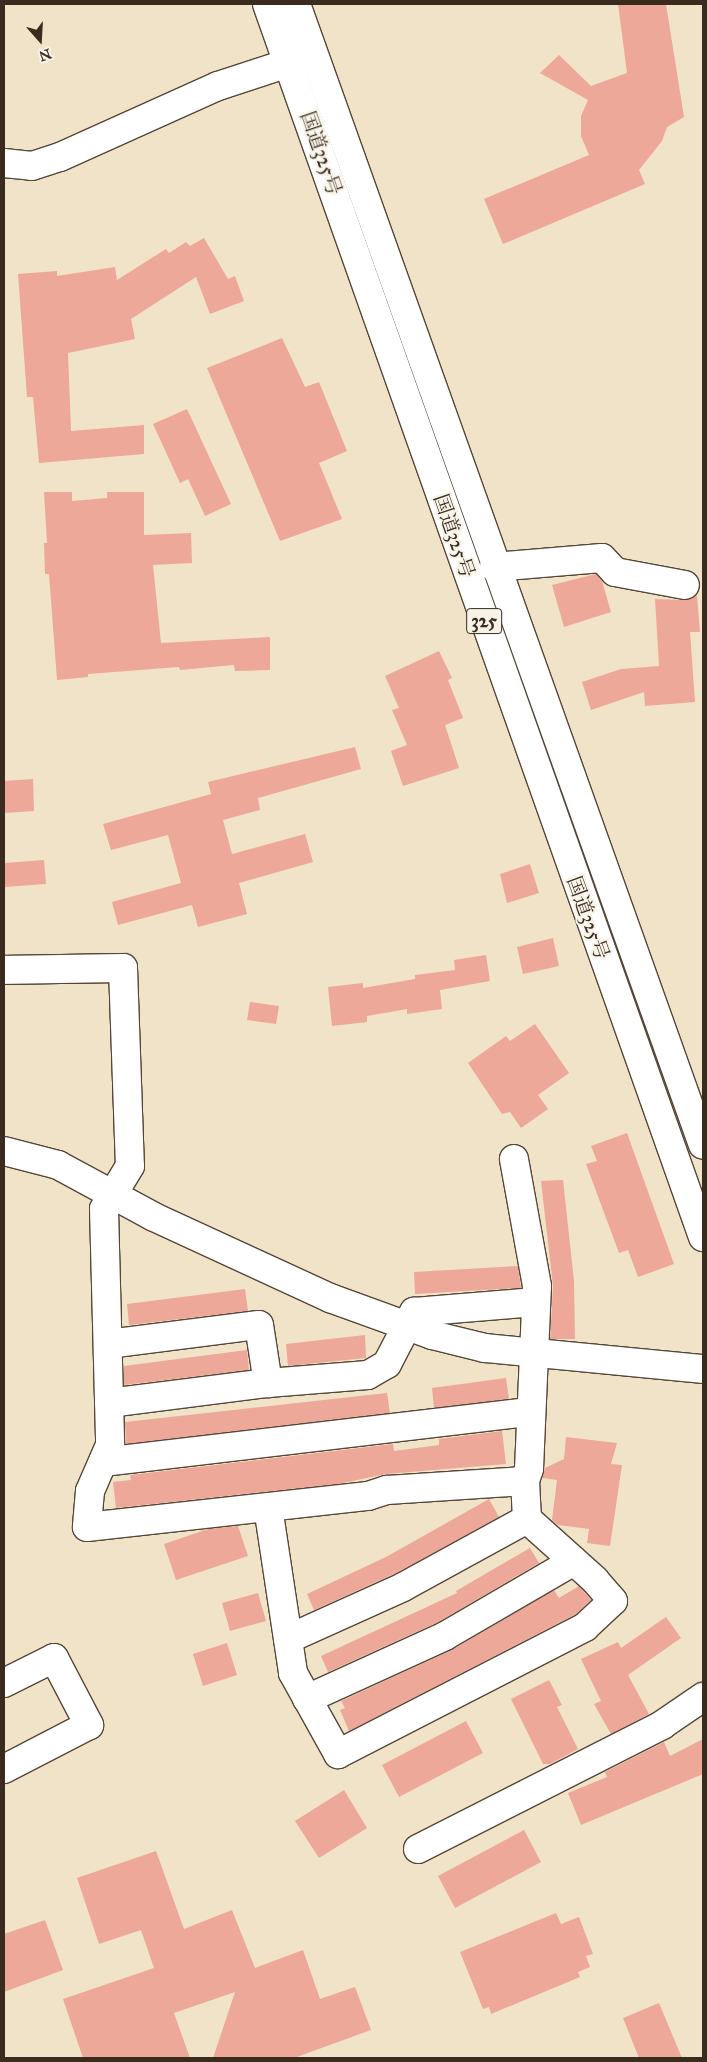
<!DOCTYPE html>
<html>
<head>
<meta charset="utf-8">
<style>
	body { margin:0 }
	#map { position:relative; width:707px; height:2062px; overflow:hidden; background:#f0e3c8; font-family:"IM FELL Great Primer","Noto Serif JP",serif }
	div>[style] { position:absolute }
	.building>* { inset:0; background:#eda89a }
	.roads { filter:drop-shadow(1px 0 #564638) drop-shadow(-1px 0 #564638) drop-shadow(0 1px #564638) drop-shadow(0 -1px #564638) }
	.minor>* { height:28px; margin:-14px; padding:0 14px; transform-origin:14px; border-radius:14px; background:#fff }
	.highway>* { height:28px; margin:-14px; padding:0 14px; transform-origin:14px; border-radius:14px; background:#fff }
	span { translate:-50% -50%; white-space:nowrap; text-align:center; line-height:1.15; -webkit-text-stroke:4px #f7f3e8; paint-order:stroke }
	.shield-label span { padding:1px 4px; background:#f7f3e8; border:1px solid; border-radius:4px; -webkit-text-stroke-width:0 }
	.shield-label { font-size:19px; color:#3b2a1e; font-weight:700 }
	.street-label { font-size:20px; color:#3b2a1e }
	.frame { position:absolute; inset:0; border:5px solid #3b2a1e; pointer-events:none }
	.north { position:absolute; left:15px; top:15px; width:50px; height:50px; -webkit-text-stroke:4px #f7f3e8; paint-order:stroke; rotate:161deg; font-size:14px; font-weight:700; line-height:20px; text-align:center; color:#3b2a1e }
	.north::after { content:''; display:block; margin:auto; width:18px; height:22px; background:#3b2a1e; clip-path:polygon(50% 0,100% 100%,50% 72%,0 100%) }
</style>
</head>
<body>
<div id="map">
	<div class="building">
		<i style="clip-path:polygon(618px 4px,666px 4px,684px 117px,667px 127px,662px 141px,639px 170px,645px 184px,503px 244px,484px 199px,589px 155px,581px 136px,581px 116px,588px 100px,540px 73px,559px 55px,591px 86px,627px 73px)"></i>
		<i style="clip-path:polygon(204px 238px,228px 279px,235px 276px,244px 301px,210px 314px,196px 277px,131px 319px,135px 339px,68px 353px,71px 431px,144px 425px,144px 454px,39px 463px,33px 397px,27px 397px,18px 274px,57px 271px,57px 276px,115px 267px,117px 280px,166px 249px,169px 253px,186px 242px,190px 246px)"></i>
		<i style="clip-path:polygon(282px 338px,305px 387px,319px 382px,347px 451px,319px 463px,342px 519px,280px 541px,207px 368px)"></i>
		<i style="clip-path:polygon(187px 409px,231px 504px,205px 516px,188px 479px,180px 483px,153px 424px)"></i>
		<i style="clip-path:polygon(44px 492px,72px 492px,72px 501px,107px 498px,107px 492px,144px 492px,144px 535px,191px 533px,192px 563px,153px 565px,161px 643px,270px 637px,270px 670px,235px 671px,234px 665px,180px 670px,179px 667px,88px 674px,88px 677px,57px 680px,49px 574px,45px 574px,44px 543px,47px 543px)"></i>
		<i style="clip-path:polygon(596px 574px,602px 581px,611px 612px,564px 627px,552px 585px)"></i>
		<i style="clip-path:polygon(697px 596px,700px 632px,690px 632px,695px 702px,645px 706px,644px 692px,591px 710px,582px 682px,621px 669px,659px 666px,655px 599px,683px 600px)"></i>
		<i style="clip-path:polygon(439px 651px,452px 678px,448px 680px,463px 718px,445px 725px,459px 768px,403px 786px,391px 751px,407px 745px,392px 710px,399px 708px,385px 676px)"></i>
		<i style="clip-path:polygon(355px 747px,361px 769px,258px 798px,260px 810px,223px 820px,232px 854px,305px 834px,313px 862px,239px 883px,247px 914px,198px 927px,192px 905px,118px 925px,112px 902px,181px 883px,168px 835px,111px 850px,103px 824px,211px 794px,208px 782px)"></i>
		<i style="clip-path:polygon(33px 779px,34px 811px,4px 813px,4px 781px)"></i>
		<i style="clip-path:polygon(44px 860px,46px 884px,4px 887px,4px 863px)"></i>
		<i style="clip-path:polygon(530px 864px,539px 893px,507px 903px,500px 874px)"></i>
		<i style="clip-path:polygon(553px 938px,559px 966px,523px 974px,517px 947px)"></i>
		<i style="clip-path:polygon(486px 955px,490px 981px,440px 990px,442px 1009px,407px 1014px,407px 1009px,367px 1016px,367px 1022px,332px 1026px,328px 987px,363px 983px,363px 988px,415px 979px,415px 975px,455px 970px,454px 960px)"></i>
		<i style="clip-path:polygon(250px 1002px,279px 1006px,276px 1024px,247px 1020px)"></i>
		<i style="clip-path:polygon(535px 1024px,569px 1073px,538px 1095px,548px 1109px,521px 1128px,510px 1112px,502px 1114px,468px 1063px,506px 1036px,510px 1041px)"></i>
		<i style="clip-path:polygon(627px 1133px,674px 1264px,638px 1277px,628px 1250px,619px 1253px,586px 1164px,597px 1161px,591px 1146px)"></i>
		<i style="clip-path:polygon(563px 1180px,574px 1281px,575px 1339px,550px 1339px,553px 1286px,541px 1181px)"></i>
		<i style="clip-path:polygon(518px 1266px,521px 1288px,415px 1294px,414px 1272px)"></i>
		<i style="clip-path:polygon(245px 1289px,248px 1311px,129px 1325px,127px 1304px)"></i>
		<i style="clip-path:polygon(365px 1335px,366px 1358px,288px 1366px,286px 1344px)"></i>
		<i style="clip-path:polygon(247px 1350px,249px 1370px,124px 1385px,124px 1366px)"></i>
		<i style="clip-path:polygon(506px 1378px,509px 1399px,434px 1408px,432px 1388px)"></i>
		<i style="clip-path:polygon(387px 1393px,390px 1413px,126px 1444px,125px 1422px)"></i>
		<i style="clip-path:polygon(502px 1431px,506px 1464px,386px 1474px,338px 1484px,116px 1508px,113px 1482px,131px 1480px,130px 1475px,393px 1444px,394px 1451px,439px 1445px,439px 1439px)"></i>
		<i style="clip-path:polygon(566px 1437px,617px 1443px,611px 1464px,622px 1465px,610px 1546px,587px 1543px,589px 1529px,558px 1525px,552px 1520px,557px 1480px,542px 1478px,545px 1468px,564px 1459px)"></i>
		<i style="clip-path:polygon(489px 1499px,499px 1517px,396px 1573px,314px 1610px,307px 1594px,386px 1557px)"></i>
		<i style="clip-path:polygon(238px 1526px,248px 1556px,176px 1580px,164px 1544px,208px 1529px)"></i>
		<i style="clip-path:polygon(530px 1548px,539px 1563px,438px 1622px,328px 1672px,321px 1656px,457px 1593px,456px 1591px)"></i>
		<i style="clip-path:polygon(579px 1586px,591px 1600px,576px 1614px,349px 1731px,340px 1710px,345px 1708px,341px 1701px,452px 1650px,554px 1590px,559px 1598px)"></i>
		<i style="clip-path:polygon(258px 1593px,266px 1621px,230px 1631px,222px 1603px)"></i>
		<i style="clip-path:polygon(666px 1617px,681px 1638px,628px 1675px,649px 1714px,611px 1734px,594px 1704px,601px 1701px,581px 1659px,618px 1642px,621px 1648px)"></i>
		<i style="clip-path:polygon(227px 1643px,237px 1675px,203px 1686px,193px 1654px)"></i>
		<i style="clip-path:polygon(549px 1680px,562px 1705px,557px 1707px,578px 1749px,550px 1764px,543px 1764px,511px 1699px)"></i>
		<i style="clip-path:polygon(466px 1721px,483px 1753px,399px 1797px,382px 1765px)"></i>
		<i style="clip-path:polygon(703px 1739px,703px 1774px,581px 1825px,568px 1793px,607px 1777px,605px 1772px,664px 1742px,670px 1756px)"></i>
		<i style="clip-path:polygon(344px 1790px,367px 1828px,319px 1858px,295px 1821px)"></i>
		<i style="clip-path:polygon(524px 1830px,541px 1862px,455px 1908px,438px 1876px)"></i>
		<i style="clip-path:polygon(156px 1851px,184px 1929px,232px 1910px,255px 1968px,303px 1950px,320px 1999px,355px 1987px,371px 2030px,294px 2058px,213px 2058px,235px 1992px,174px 2013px,190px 2058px,83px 2058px,63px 1999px,154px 1968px,141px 1930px,99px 1944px,77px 1878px)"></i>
		<i style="clip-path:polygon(556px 1913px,561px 1924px,579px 1917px,593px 1954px,586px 1956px,590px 1967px,578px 1972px,580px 1977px,491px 2014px,489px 2007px,483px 2009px,460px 1952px)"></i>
		<i style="clip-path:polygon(45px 1920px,63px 1970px,4px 1992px,4px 1934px)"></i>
		<i style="clip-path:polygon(659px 2003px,682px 2058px,639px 2058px,623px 2018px)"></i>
	</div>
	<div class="roads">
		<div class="minor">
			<i style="left:4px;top:163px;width:28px;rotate:6deg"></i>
			<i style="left:32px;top:166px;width:29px;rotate:-18deg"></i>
			<i style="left:60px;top:157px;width:173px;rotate:-24.2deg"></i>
			<i style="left:218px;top:86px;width:97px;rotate:-18.1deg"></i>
			<i style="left:494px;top:567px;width:108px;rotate:-4.8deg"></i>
			<i style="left:602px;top:558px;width:19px;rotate:47deg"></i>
			<i style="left:615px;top:572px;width:71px;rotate:10.5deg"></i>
			<i style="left:4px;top:970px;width:119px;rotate:-1deg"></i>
			<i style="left:123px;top:968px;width:198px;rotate:88deg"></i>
			<i style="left:130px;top:1166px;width:50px;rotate:121.2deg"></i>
			<i style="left:104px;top:1209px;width:236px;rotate:88.5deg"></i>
			<i style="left:110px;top:1445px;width:50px;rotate:113.5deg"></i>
			<i style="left:90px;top:1491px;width:36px;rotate:95deg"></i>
			<i style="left:87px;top:1527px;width:283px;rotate:-6.3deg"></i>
			<i style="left:368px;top:1496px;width:20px;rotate:-18deg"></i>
			<i style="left:387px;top:1490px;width:138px;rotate:-3.7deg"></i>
			<i style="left:4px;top:1151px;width:56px;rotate:14.5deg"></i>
			<i style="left:58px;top:1165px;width:109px;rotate:28.4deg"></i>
			<i style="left:154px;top:1217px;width:194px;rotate:24.7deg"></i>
			<i style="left:330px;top:1298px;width:109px;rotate:19.9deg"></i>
			<i style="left:432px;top:1335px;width:55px;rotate:13.8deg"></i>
			<i style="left:485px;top:1348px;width:219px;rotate:5.5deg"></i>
			<i style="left:108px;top:1344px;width:152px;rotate:-7.2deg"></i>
			<i style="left:259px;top:1325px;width:59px;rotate:81.2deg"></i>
			<i style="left:268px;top:1383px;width:100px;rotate:-4.6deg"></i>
			<i style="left:368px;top:1375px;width:22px;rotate:-30deg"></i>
			<i style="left:387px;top:1364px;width:59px;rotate:-62.6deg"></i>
			<i style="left:414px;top:1312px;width:122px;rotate:-4.7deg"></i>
			<i style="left:109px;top:1403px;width:160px;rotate:-7.2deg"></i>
			<i style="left:103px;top:1462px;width:431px;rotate:-6.7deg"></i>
			<i style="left:268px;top:1507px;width:168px;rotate:81.4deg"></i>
			<i style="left:293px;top:1673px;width:93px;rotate:60.9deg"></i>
			<i style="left:338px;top:1754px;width:278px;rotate:-27.2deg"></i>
			<i style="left:585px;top:1627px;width:38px;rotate:-43deg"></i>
			<i style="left:613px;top:1601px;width:28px;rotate:-131deg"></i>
			<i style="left:595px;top:1580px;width:91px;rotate:-138.1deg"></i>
			<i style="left:527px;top:1519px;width:38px;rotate:-93deg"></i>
			<i style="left:525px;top:1481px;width:13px;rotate:-72deg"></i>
			<i style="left:529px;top:1469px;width:183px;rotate:-87.5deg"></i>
			<i style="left:537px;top:1286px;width:129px;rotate:-100.3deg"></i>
			<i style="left:288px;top:1639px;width:126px;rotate:-24.3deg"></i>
			<i style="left:403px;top:1587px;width:141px;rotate:-28.7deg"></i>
			<i style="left:4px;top:1683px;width:56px;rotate:-26.6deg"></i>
			<i style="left:54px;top:1658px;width:76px;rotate:62.4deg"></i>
			<i style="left:89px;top:1725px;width:96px;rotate:152.6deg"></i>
			<i style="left:307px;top:1699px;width:152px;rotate:-24.5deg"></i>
			<i style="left:445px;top:1636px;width:149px;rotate:-30.2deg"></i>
			<i style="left:418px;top:1849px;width:274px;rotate:-26.9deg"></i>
			<i style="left:662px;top:1725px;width:50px;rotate:-34.3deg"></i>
		</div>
		<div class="highway">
			<i style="left:267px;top:4px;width:1308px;rotate:70.53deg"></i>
			<i style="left:296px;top:4px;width:1211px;rotate:70.37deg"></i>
		</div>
	</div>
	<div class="shield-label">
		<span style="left:484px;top:621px">325</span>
	</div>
	<div class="street-label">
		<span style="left:321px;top:153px;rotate:71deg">国道325号</span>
		<span style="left:454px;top:536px;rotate:71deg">国道325号</span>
		<span style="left:588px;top:918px;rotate:70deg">国道325号</span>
	</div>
	<div class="frame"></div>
	<div class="north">N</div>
</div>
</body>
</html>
